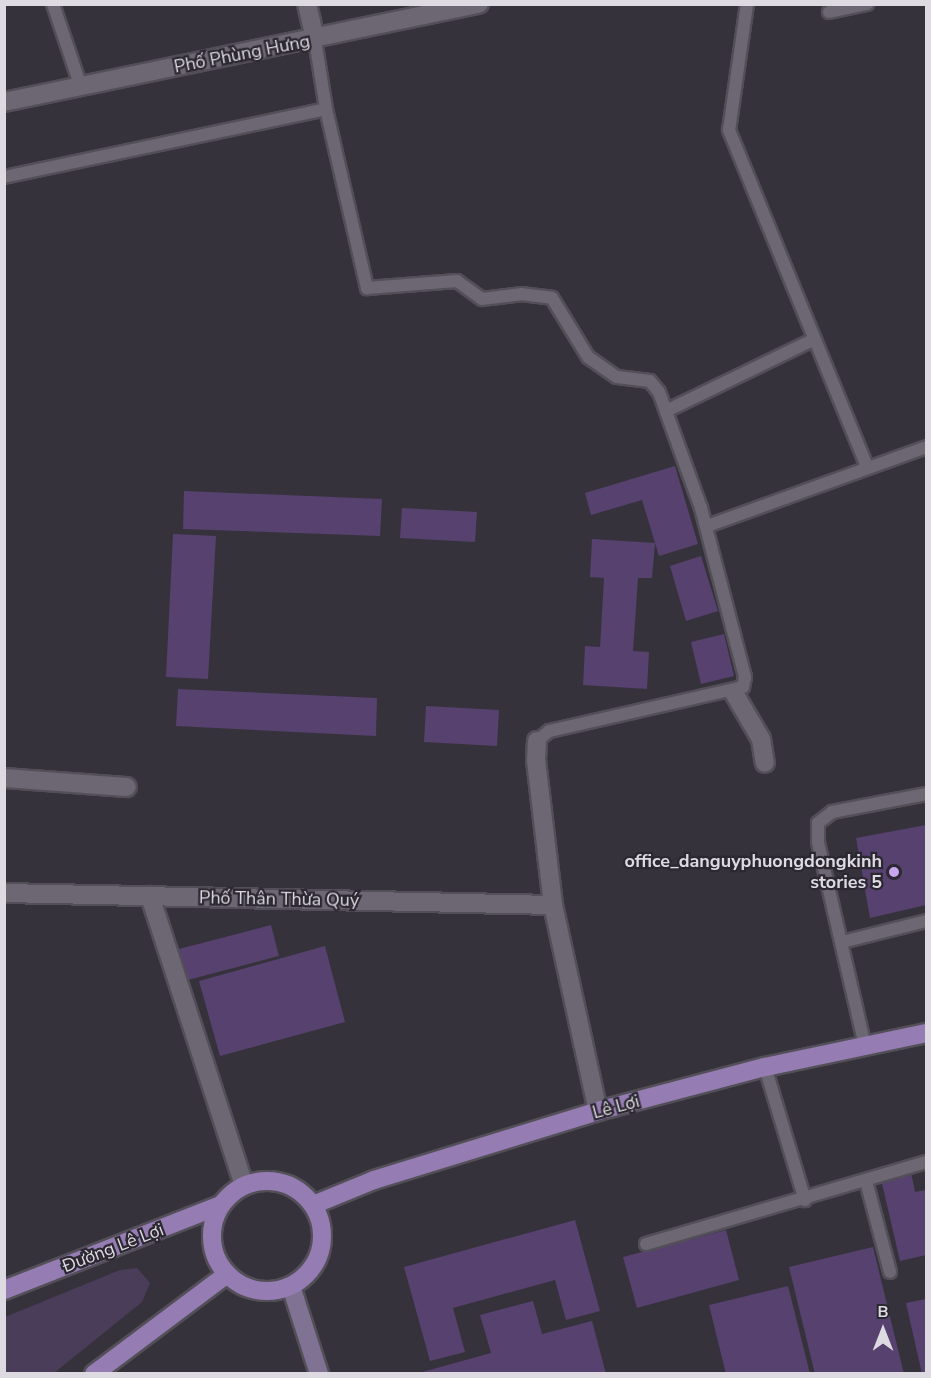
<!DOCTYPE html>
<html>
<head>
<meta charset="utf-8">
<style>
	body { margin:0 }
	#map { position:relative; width:931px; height:1378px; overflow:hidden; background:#36323c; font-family:"Nunito Sans",sans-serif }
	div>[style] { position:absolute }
	.green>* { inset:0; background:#4a3d5a }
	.building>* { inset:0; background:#56416f }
	.roads { filter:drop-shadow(2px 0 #534f58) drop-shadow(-2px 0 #534f58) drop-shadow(0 2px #534f58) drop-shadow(0 -2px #534f58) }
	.lane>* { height:12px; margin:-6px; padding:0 6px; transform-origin:6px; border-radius:6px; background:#6c6773 }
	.street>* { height:18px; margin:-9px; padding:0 9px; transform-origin:9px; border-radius:9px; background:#6c6773 }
	.secondary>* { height:18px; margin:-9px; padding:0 9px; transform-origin:9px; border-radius:9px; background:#807292 }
	.primary>* { height:18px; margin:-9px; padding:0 9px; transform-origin:9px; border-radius:9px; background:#957cb2 }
	.primary>.ring { margin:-9px; padding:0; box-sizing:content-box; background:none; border:18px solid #957cb2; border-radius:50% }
	.dots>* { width:16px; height:16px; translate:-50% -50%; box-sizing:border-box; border:3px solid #2c2832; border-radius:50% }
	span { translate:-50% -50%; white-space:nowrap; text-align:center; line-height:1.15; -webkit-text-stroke:4.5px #2c2832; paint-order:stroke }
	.street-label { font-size:18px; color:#dddae1 }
	.poi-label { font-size:18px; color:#dddae1; font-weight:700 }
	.right { translate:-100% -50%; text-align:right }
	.frame { position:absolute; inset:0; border:6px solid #dddae1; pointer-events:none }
	.north { position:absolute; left:853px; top:1300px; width:60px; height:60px; -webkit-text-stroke:4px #2c2832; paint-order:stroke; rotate:0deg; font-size:16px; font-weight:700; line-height:24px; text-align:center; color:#dddae1 }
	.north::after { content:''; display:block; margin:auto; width:21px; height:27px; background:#dddae1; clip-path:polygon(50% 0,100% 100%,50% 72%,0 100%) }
</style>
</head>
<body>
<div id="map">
	<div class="green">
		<i style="clip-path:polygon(137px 1268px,150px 1283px,142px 1302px,54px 1373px,5px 1373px,5px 1317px,120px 1270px)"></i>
	</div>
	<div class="building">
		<i style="clip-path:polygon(675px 466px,698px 544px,659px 556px,642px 500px,591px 515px,585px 493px)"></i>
		<i style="clip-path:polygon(184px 491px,382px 499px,380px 536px,183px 529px)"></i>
		<i style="clip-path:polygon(402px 508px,477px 512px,475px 542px,400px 538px)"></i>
		<i style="clip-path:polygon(173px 534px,216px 536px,208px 679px,166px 677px)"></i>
		<i style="clip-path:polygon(592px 539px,655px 543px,652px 578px,638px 578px,633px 651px,649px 652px,647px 689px,583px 685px,585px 646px,600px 647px,604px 578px,590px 577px)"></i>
		<i style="clip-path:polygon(701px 556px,718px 611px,686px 621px,670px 566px)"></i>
		<i style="clip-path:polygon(724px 634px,734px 676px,701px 684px,691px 642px)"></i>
		<i style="clip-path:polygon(178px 689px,377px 698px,376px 736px,176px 726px)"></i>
		<i style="clip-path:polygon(426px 706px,499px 710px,497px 746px,424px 742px)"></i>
		<i style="clip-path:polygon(926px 825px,926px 905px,870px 918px,856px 838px)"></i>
		<i style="clip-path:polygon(271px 925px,279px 956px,188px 980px,179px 949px)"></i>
		<i style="clip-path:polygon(325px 946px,345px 1022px,220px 1056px,199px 981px)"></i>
		<i style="clip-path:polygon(911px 1172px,915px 1192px,926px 1190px,926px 1255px,900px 1261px,881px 1179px)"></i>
		<i style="clip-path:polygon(575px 1220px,600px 1311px,566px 1320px,555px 1280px,453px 1308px,465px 1352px,430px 1361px,404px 1267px)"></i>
		<i style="clip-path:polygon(726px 1230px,739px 1280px,637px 1308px,623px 1257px)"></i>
		<i style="clip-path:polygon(873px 1247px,904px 1374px,815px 1374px,789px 1267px)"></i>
		<i style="clip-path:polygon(788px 1286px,810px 1374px,726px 1374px,709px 1305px)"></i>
		<i style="clip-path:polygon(926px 1299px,926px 1374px,922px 1374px,906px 1303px)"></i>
		<i style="clip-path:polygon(533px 1301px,542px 1334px,592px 1321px,606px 1374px,415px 1374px,491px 1353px,480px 1315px)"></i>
	</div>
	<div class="roads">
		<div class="lane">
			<i style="left:53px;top:4px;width:88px;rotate:71.4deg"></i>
			<i style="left:747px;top:4px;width:127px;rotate:98.1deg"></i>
			<i style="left:729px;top:130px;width:363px;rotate:67.7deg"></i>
			<i style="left:829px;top:12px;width:39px;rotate:-12deg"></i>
			<i style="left:315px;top:40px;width:70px;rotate:80.9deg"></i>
			<i style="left:326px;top:109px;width:184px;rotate:77.1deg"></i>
			<i style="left:367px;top:288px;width:90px;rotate:-4.4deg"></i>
			<i style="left:457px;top:281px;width:31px;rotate:36deg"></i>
			<i style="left:482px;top:299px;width:39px;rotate:-7deg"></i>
			<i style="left:521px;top:294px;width:31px;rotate:7deg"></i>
			<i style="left:552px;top:298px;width:69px;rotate:58.6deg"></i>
			<i style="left:588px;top:357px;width:35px;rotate:35deg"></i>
			<i style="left:617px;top:377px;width:33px;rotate:7deg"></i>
			<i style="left:650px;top:381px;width:14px;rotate:51deg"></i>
			<i style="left:659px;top:392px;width:123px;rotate:70.1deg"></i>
			<i style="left:701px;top:508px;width:175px;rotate:75.4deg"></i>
			<i style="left:745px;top:677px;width:10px;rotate:101deg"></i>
			<i style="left:743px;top:687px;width:199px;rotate:167.2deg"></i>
			<i style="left:549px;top:731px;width:16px;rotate:140deg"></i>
			<i style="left:4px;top:177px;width:329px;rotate:-11.9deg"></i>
			<i style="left:666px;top:411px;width:165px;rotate:-25.8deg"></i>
			<i style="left:707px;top:526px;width:233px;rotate:-19.8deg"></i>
			<i style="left:842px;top:942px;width:87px;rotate:-14deg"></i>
			<i style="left:865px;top:1046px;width:209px;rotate:-103deg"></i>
			<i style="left:818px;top:842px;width:19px;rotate:-90deg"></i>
			<i style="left:818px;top:823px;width:18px;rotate:-38deg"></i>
			<i style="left:832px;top:812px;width:96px;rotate:-10.8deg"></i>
			<i style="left:765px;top:1067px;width:139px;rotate:73.3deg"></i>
			<i style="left:866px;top:1181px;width:94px;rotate:75.2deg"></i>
			<i style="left:646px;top:1244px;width:292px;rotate:-16.3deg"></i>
		</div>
		<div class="street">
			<i style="left:307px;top:4px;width:37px;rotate:77deg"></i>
			<i style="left:4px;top:102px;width:485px;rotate:-11.7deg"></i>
			<i style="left:734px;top:693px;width:53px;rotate:59.6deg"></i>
			<i style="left:761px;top:739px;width:24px;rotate:81deg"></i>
			<i style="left:537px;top:741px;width:19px;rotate:93deg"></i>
			<i style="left:536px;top:760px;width:146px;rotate:83.3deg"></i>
			<i style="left:553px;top:905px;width:211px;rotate:77.7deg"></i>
			<i style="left:4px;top:778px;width:123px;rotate:4.2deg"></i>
			<i style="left:4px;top:893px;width:549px;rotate:1.25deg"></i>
			<i style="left:150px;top:896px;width:304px;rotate:72deg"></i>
		</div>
		<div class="secondary">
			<i style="left:291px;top:1286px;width:92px;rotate:72.3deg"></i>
		</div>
		<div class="primary">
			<i class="ring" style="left:212px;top:1181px;width:92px;height:92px"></i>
			<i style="left:313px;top:1205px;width:66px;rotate:-22.3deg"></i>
			<i style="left:374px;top:1180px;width:234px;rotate:-17.1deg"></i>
			<i style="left:598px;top:1111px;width:173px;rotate:-14.8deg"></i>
			<i style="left:765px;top:1067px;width:165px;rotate:-11.9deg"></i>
			<i style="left:4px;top:1290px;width:233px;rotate:-21.4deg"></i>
			<i style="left:94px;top:1374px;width:166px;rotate:-36.9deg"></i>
		</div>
	</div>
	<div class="dots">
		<i style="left:894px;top:872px;background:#c7a6ef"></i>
	</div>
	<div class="street-label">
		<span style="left:242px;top:54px;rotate:-11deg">Phố Phùng Hưng</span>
		<span style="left:279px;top:899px;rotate:1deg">Phố Thân Thừa Quý</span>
		<span style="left:616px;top:1107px;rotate:-15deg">Lê Lợi</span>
		<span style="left:113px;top:1248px;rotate:-21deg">Đường Lê Lợi</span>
	</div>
	<div class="poi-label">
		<span class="right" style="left:882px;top:872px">office_danguyphuongdongkinh<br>stories 5</span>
	</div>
	<div class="frame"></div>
	<div class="north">B</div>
</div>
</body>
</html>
